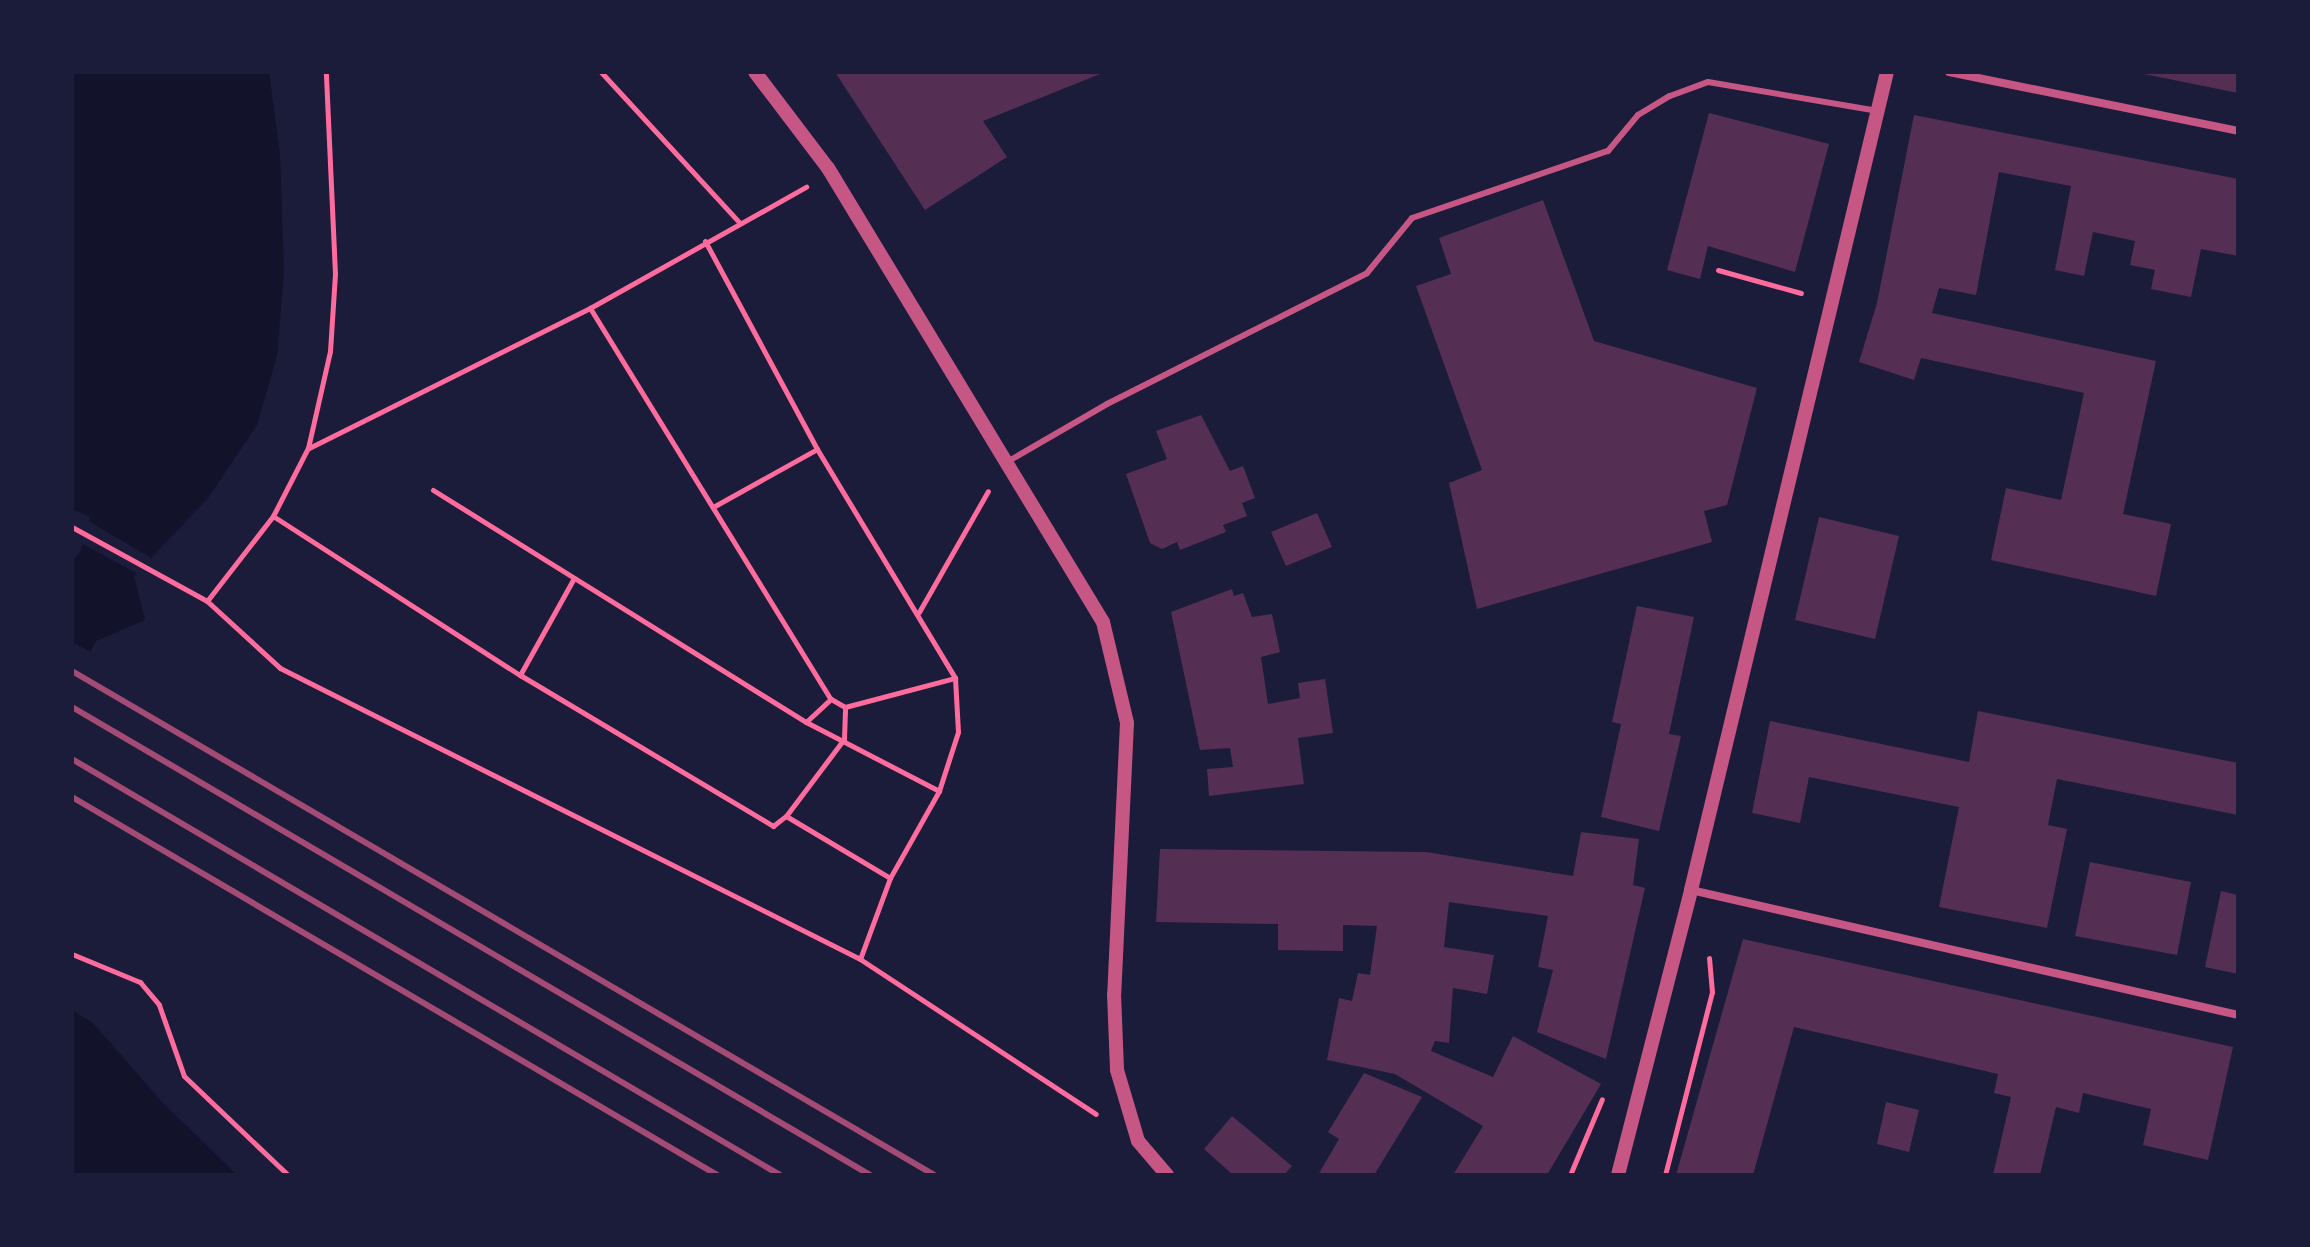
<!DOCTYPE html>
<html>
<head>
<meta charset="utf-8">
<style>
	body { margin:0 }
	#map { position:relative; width:2310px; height:1247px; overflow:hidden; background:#1b1b3a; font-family:Cabin,sans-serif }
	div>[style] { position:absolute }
	.water>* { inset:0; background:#12122b }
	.pier>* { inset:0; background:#1b1b3a }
	.building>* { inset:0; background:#542f53 }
	.path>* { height:5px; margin:-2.5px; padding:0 2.5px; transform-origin:2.5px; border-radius:2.5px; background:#ff6b9d }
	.service>* { height:6px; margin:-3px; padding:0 3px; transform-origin:3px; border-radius:3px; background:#c65784 }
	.minor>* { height:8px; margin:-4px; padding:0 4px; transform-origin:4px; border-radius:4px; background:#c65784 }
	.tertiary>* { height:14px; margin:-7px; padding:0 7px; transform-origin:7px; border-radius:7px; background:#c65784 }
	.rail>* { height:6px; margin:-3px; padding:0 3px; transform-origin:3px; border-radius:3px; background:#a44b75 }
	span { translate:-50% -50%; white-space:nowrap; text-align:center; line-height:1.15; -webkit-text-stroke:7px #1b1b3a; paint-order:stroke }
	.frame { position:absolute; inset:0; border:74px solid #1b1b3a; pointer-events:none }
</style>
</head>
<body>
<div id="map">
	<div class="water">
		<i style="clip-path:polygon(72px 72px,269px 72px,280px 154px,284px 272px,277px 356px,257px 425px,208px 498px,134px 576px,145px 620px,96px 641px,72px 685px,72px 561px,81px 551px,90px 517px,72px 509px)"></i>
		<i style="clip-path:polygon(72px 1010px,93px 1023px,163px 1103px,237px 1175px,72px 1175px)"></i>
	</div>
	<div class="pier">
		<i style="clip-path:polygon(85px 519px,153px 559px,140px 575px,79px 542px)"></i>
		<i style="clip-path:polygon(72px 642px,95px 654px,72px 689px)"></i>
	</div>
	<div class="building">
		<i style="clip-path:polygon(835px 72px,1105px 72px,983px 121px,1007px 157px,925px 210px)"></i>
		<i style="clip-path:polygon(2139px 72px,2238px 72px,2238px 93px,2139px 73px)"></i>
		<i style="clip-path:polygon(1709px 113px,1829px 144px,1795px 272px,1708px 246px,1700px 279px,1667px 270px)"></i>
		<i style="clip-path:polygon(1914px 115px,2238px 179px,2238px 256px,2201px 249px,2191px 297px,2151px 289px,2155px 270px,2130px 265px,2135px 241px,2093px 232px,2084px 276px,2055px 270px,2071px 186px,1999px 172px,1976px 295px,1939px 288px,1932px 313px,2156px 361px,2123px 514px,2171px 524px,2156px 596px,1991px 560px,2006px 488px,2061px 500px,2084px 393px,1921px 358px,1914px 380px,1859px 362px,1877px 303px)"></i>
		<i style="clip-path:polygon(1543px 200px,1594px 341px,1757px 388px,1727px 505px,1704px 511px,1712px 542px,1477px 609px,1449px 483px,1482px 470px,1416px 286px,1451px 274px,1439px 238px)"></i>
		<i style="clip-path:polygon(1201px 415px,1230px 471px,1243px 466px,1255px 498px,1242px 503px,1247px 516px,1223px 525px,1226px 532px,1180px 550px,1177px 542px,1162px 549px,1150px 543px,1126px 474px,1167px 459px,1156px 431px)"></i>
		<i style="clip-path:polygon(1317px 513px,1332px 547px,1286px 566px,1271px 532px)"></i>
		<i style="clip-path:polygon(1819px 517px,1899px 536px,1875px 639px,1795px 620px)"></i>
		<i style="clip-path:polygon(1232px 589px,1234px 596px,1243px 593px,1252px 617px,1272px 614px,1280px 652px,1261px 657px,1268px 704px,1300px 698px,1298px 683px,1325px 679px,1333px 733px,1298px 738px,1304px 784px,1209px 796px,1207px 769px,1233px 767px,1230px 748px,1200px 750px,1171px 612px)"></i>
		<i style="clip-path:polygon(1637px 606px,1694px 617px,1669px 734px,1681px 736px,1659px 831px,1601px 817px,1621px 724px,1612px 722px)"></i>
		<i style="clip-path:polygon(1978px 711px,2238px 763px,2238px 815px,2057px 779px,2048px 825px,2067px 829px,2047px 928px,1939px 907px,1959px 807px,1809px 777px,1800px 823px,1752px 813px,1770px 721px,1969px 762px)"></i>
		<i style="clip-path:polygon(1581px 832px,1639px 839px,1633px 885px,1645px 888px,1606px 1059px,1537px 1032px,1553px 970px,1538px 967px,1548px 916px,1449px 902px,1444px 947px,1494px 955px,1487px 994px,1453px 988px,1449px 1043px,1435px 1041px,1431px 1051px,1493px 1077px,1513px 1036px,1601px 1084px,1547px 1175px,1453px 1175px,1483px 1126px,1395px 1074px,1327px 1060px,1339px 998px,1352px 1001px,1358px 973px,1370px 975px,1377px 926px,1343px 925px,1343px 951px,1278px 950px,1278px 924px,1156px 922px,1160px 849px,1426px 852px,1573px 876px)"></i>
		<i style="clip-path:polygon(2090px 862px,2191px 882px,2177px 955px,2075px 936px)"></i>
		<i style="clip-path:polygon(2221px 891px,2238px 895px,2238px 974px,2205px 967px)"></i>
		<i style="clip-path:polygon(1743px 939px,2233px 1047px,2208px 1160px,2143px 1145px,2151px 1109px,2083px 1093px,2079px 1113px,2056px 1107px,2040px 1175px,1993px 1175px,2011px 1097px,1994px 1093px,1998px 1074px,1794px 1027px,1753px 1175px,1676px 1175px)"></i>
		<i style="clip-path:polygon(1364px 1073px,1422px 1097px,1374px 1175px,1318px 1175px,1339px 1139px,1328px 1132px)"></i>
		<i style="clip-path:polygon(1886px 1102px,1919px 1110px,1909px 1152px,1877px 1144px)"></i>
		<i style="clip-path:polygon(1232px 1116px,1292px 1166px,1284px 1175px,1233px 1175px,1204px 1149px)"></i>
	</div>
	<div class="path">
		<i style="left:601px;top:72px;width:205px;rotate:47.4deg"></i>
		<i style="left:705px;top:241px;width:236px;rotate:61.7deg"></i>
		<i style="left:817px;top:449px;width:267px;rotate:58.9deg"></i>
		<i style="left:955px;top:678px;width:54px;rotate:86.8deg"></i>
		<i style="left:958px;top:732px;width:62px;rotate:107.9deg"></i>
		<i style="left:939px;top:791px;width:100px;rotate:119.4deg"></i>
		<i style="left:890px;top:878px;width:86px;rotate:110.3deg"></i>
		<i style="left:1718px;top:270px;width:86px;rotate:15.5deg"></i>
		<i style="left:590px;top:308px;width:459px;rotate:58.4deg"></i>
		<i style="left:831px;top:699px;width:16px;rotate:30deg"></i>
		<i style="left:845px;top:707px;width:114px;rotate:-14.8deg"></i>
		<i style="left:309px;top:448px;width:314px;rotate:-26.5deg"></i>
		<i style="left:590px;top:308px;width:248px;rotate:-29.3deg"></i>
		<i style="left:433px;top:490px;width:439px;rotate:31.9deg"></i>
		<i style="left:806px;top:722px;width:150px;rotate:27.4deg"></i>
		<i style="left:713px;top:507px;width:119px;rotate:-29.1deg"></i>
		<i style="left:273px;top:516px;width:294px;rotate:32.8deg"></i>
		<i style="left:520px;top:675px;width:295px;rotate:30.8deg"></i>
		<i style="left:773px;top:826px;width:16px;rotate:-38deg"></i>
		<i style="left:786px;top:816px;width:121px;rotate:30.8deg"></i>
		<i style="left:72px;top:527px;width:154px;rotate:28.7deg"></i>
		<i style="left:207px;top:601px;width:108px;rotate:-52.2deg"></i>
		<i style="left:273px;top:516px;width:76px;rotate:-62.8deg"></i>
		<i style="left:308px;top:448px;width:99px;rotate:-77.2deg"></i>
		<i style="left:330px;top:351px;width:77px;rotate:-86.3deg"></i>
		<i style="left:335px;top:274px;width:202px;rotate:-92.6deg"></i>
		<i style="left:207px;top:601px;width:99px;rotate:42.5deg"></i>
		<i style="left:280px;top:668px;width:649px;rotate:26.64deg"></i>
		<i style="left:860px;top:959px;width:282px;rotate:33.3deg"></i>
		<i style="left:919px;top:612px;width:139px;rotate:-60.3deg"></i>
		<i style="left:520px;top:675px;width:111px;rotate:-60.9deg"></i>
		<i style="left:806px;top:722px;width:34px;rotate:-43deg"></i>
		<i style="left:786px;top:816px;width:96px;rotate:-53deg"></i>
		<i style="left:844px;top:739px;width:32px;rotate:-88deg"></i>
		<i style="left:72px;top:954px;width:74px;rotate:22.4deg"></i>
		<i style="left:140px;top:982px;width:30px;rotate:50deg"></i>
		<i style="left:159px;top:1005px;width:75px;rotate:70.6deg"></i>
		<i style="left:184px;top:1076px;width:144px;rotate:43.6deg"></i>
		<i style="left:1570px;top:1175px;width:82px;rotate:-67.2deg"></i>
		<i style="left:1665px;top:1175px;width:189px;rotate:-75.6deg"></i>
		<i style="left:1712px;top:992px;width:34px;rotate:-95deg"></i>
	</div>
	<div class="service">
		<i style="left:1007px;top:462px;width:116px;rotate:-30.1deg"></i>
		<i style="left:1107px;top:404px;width:291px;rotate:-26.7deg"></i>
		<i style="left:1367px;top:273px;width:71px;rotate:-50.7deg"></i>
		<i style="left:1412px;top:218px;width:207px;rotate:-18.9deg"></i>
		<i style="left:1608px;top:151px;width:47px;rotate:-50.2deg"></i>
		<i style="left:1638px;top:115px;width:37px;rotate:-31deg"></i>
		<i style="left:1670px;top:96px;width:40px;rotate:-20.2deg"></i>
		<i style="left:1708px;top:82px;width:171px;rotate:9.7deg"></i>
	</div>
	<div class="minor">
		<i style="left:1949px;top:72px;width:295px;rotate:11.5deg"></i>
		<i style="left:1691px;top:890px;width:561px;rotate:12.87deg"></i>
	</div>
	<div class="tertiary">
		<i style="left:755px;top:72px;width:121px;rotate:52.8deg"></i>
		<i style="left:828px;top:168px;width:531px;rotate:58.8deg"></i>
		<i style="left:1103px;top:622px;width:104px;rotate:76.6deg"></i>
		<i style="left:1127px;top:723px;width:271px;rotate:92.7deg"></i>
		<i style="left:1114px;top:994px;width:76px;rotate:87.7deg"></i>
		<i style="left:1117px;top:1070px;width:74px;rotate:73.5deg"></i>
		<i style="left:1138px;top:1141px;width:45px;rotate:49.5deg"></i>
		<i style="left:1618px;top:1175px;width:294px;rotate:-75.6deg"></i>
		<i style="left:1691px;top:890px;width:841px;rotate:-76.53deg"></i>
	</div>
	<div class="rail">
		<i style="left:72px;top:671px;width:999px;rotate:30.31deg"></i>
		<i style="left:72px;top:707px;width:925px;rotate:30.39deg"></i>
		<i style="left:72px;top:759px;width:821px;rotate:30.44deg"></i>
		<i style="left:72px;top:797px;width:748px;rotate:30.37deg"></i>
	</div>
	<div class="frame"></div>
</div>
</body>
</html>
